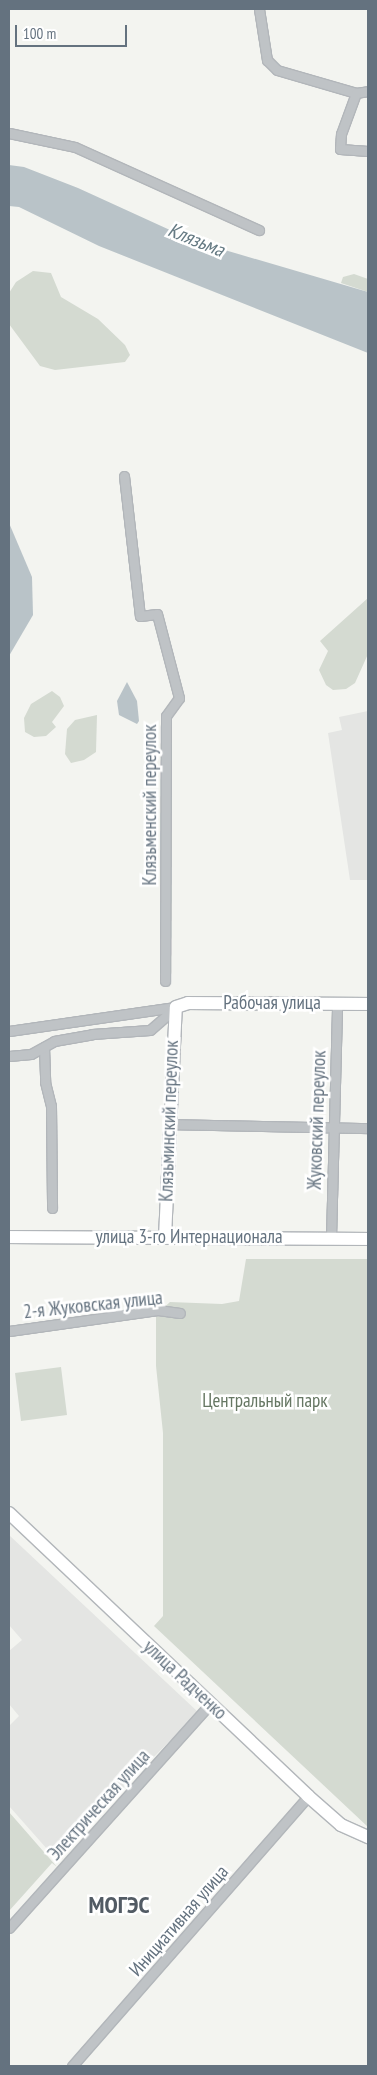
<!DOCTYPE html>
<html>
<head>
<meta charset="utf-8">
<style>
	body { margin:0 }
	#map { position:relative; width:377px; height:2075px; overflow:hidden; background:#f3f4f0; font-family:"PT Sans Narrow",sans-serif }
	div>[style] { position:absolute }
	.built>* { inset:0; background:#e4e5e3 }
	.green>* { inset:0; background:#d4dad1 }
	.water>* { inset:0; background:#b9c3c8 }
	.roads { filter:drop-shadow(1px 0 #b2b6ba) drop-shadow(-1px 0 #b2b6ba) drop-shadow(0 1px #b2b6ba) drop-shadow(0 -1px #b2b6ba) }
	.street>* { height:9px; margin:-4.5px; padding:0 4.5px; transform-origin:4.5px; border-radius:4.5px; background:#bfc3c6 }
	.secondary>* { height:12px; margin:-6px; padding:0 6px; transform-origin:6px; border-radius:6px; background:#fff }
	span { translate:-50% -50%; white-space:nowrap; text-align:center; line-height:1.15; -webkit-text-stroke:5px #fff; paint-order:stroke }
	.street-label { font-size:19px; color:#64727f }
	.park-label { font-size:19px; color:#667763 }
	.water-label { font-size:20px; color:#657a83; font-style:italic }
	.district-label { font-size:24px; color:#525b64; font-weight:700 }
	.frame { position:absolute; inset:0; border:10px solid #64727f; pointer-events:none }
	.scale { position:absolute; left:15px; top:25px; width:112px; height:22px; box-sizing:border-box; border:2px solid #64727f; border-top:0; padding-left:6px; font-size:15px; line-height:18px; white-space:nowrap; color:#64727f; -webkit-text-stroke:4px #fff; paint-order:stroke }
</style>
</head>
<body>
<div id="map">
	<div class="built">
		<i style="clip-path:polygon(368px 711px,368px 880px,350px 880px,328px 733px,342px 730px,339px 717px)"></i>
		<i style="clip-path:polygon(9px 1535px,198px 1712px,55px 1858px,9px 1806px,9px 1726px,19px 1716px,9px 1704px,9px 1651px,22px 1640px,9px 1625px)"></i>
	</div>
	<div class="green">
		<i style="clip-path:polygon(33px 271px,51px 273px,61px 297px,98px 319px,125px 345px,130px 355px,125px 362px,55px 370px,40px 366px,9px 324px,9px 293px,16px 282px)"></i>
		<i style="clip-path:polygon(354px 274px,368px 279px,368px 292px,341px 283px,343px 277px)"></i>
		<i style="clip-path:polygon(368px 598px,368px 654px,355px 683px,346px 689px,333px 690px,326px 685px,319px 670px,328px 651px,320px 641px)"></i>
		<i style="clip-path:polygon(52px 691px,60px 697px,64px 706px,52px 722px,56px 727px,46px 736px,34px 737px,25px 732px,24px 718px,31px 704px)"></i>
		<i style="clip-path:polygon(97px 715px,96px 752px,84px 760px,71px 763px,65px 754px,67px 729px,75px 720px)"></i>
		<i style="clip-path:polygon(246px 1259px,368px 1259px,368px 1827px,154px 1626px,163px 1616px,163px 1433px,156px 1366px,156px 1315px,170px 1302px,222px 1304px,239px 1301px)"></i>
		<i style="clip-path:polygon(61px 1367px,67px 1415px,21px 1421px,15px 1373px)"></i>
		<i style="clip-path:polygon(9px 1812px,57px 1867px,52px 1863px,9px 1911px)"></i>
	</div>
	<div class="water">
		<i style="clip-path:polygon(9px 165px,24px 167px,78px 188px,194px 241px,368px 292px,368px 353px,99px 246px,19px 207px,9px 206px)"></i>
		<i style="clip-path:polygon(9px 523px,32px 577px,33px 615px,9px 656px)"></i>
		<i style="clip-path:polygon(127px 682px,137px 701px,139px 721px,137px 724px,119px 715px,117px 701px)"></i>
	</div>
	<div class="roads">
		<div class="street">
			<i style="left:259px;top:9px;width:52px;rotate:81.1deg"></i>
			<i style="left:267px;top:60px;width:14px;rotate:45deg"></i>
			<i style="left:277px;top:70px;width:82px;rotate:16.2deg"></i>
			<i style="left:356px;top:93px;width:12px;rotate:-9deg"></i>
			<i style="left:356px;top:93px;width:44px;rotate:110.1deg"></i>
			<i style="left:341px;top:134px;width:15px;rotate:94deg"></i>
			<i style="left:340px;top:149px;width:28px;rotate:4deg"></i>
			<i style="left:9px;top:133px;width:67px;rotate:12deg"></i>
			<i style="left:75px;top:147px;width:202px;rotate:24.3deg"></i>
			<i style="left:124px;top:476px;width:141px;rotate:83.5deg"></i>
			<i style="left:140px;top:616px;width:17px;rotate:-7deg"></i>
			<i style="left:157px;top:614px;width:87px;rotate:75.3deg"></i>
			<i style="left:179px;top:698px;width:22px;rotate:126deg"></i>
			<i style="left:166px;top:716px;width:265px;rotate:90.2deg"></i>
			<i style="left:9px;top:1031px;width:168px;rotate:-8.2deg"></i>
			<i style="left:44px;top:1047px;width:35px;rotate:88deg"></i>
			<i style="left:45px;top:1082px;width:25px;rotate:76deg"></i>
			<i style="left:51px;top:1106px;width:102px;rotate:89.4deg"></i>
			<i style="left:9px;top:1056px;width:22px;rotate:-5deg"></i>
			<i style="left:31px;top:1054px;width:26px;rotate:-29deg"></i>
			<i style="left:54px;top:1041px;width:39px;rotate:-10deg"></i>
			<i style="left:92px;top:1034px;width:58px;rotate:-3.9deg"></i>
			<i style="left:150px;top:1030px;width:35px;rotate:-41deg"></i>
			<i style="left:169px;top:1124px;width:199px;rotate:1.2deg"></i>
			<i style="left:331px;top:1238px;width:235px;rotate:-88.5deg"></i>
			<i style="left:9px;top:1331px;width:150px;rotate:-8deg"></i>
			<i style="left:158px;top:1310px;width:22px;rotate:8deg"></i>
			<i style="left:9px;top:1928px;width:302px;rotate:-48.1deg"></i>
			<i style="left:72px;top:2066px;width:359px;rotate:-48.8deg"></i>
		</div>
		<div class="secondary">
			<i style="left:9px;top:1237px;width:359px;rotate:0.3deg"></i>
			<i style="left:165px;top:1237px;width:230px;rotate:-87.3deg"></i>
			<i style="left:176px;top:1007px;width:13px;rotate:-18deg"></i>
			<i style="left:188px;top:1003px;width:180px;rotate:0.3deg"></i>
			<i style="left:9px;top:1513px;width:412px;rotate:43.4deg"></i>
			<i style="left:308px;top:1796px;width:44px;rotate:41.3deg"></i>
			<i style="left:341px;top:1825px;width:30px;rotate:24deg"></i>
		</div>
	</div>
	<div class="street-label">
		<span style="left:150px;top:805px;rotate:-90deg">Клязьменский переулок</span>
		<span style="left:272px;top:1003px">Рабочая улица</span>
		<span style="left:317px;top:1120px;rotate:-88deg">Жуковский переулок</span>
		<span style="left:169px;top:1121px;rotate:-88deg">Клязьминский переулок</span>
		<span style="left:189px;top:1237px">улица 3-го Интернационала</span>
		<span style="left:93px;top:1305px;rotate:-6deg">2-я Жуковская улица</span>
		<span style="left:185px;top:1680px;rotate:43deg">улица Радченко</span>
		<span style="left:99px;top:1805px;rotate:-48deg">Электрическая улица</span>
		<span style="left:179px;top:1921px;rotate:-49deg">Инициативная улица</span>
	</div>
	<div class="park-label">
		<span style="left:265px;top:1401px">Центральный парк</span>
	</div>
	<div class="water-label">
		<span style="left:196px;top:240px;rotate:22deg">Клязьма</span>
	</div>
	<div class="district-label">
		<span style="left:119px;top:1905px">МОГЭС</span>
	</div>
	<div class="frame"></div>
	<div class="scale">100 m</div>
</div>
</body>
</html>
